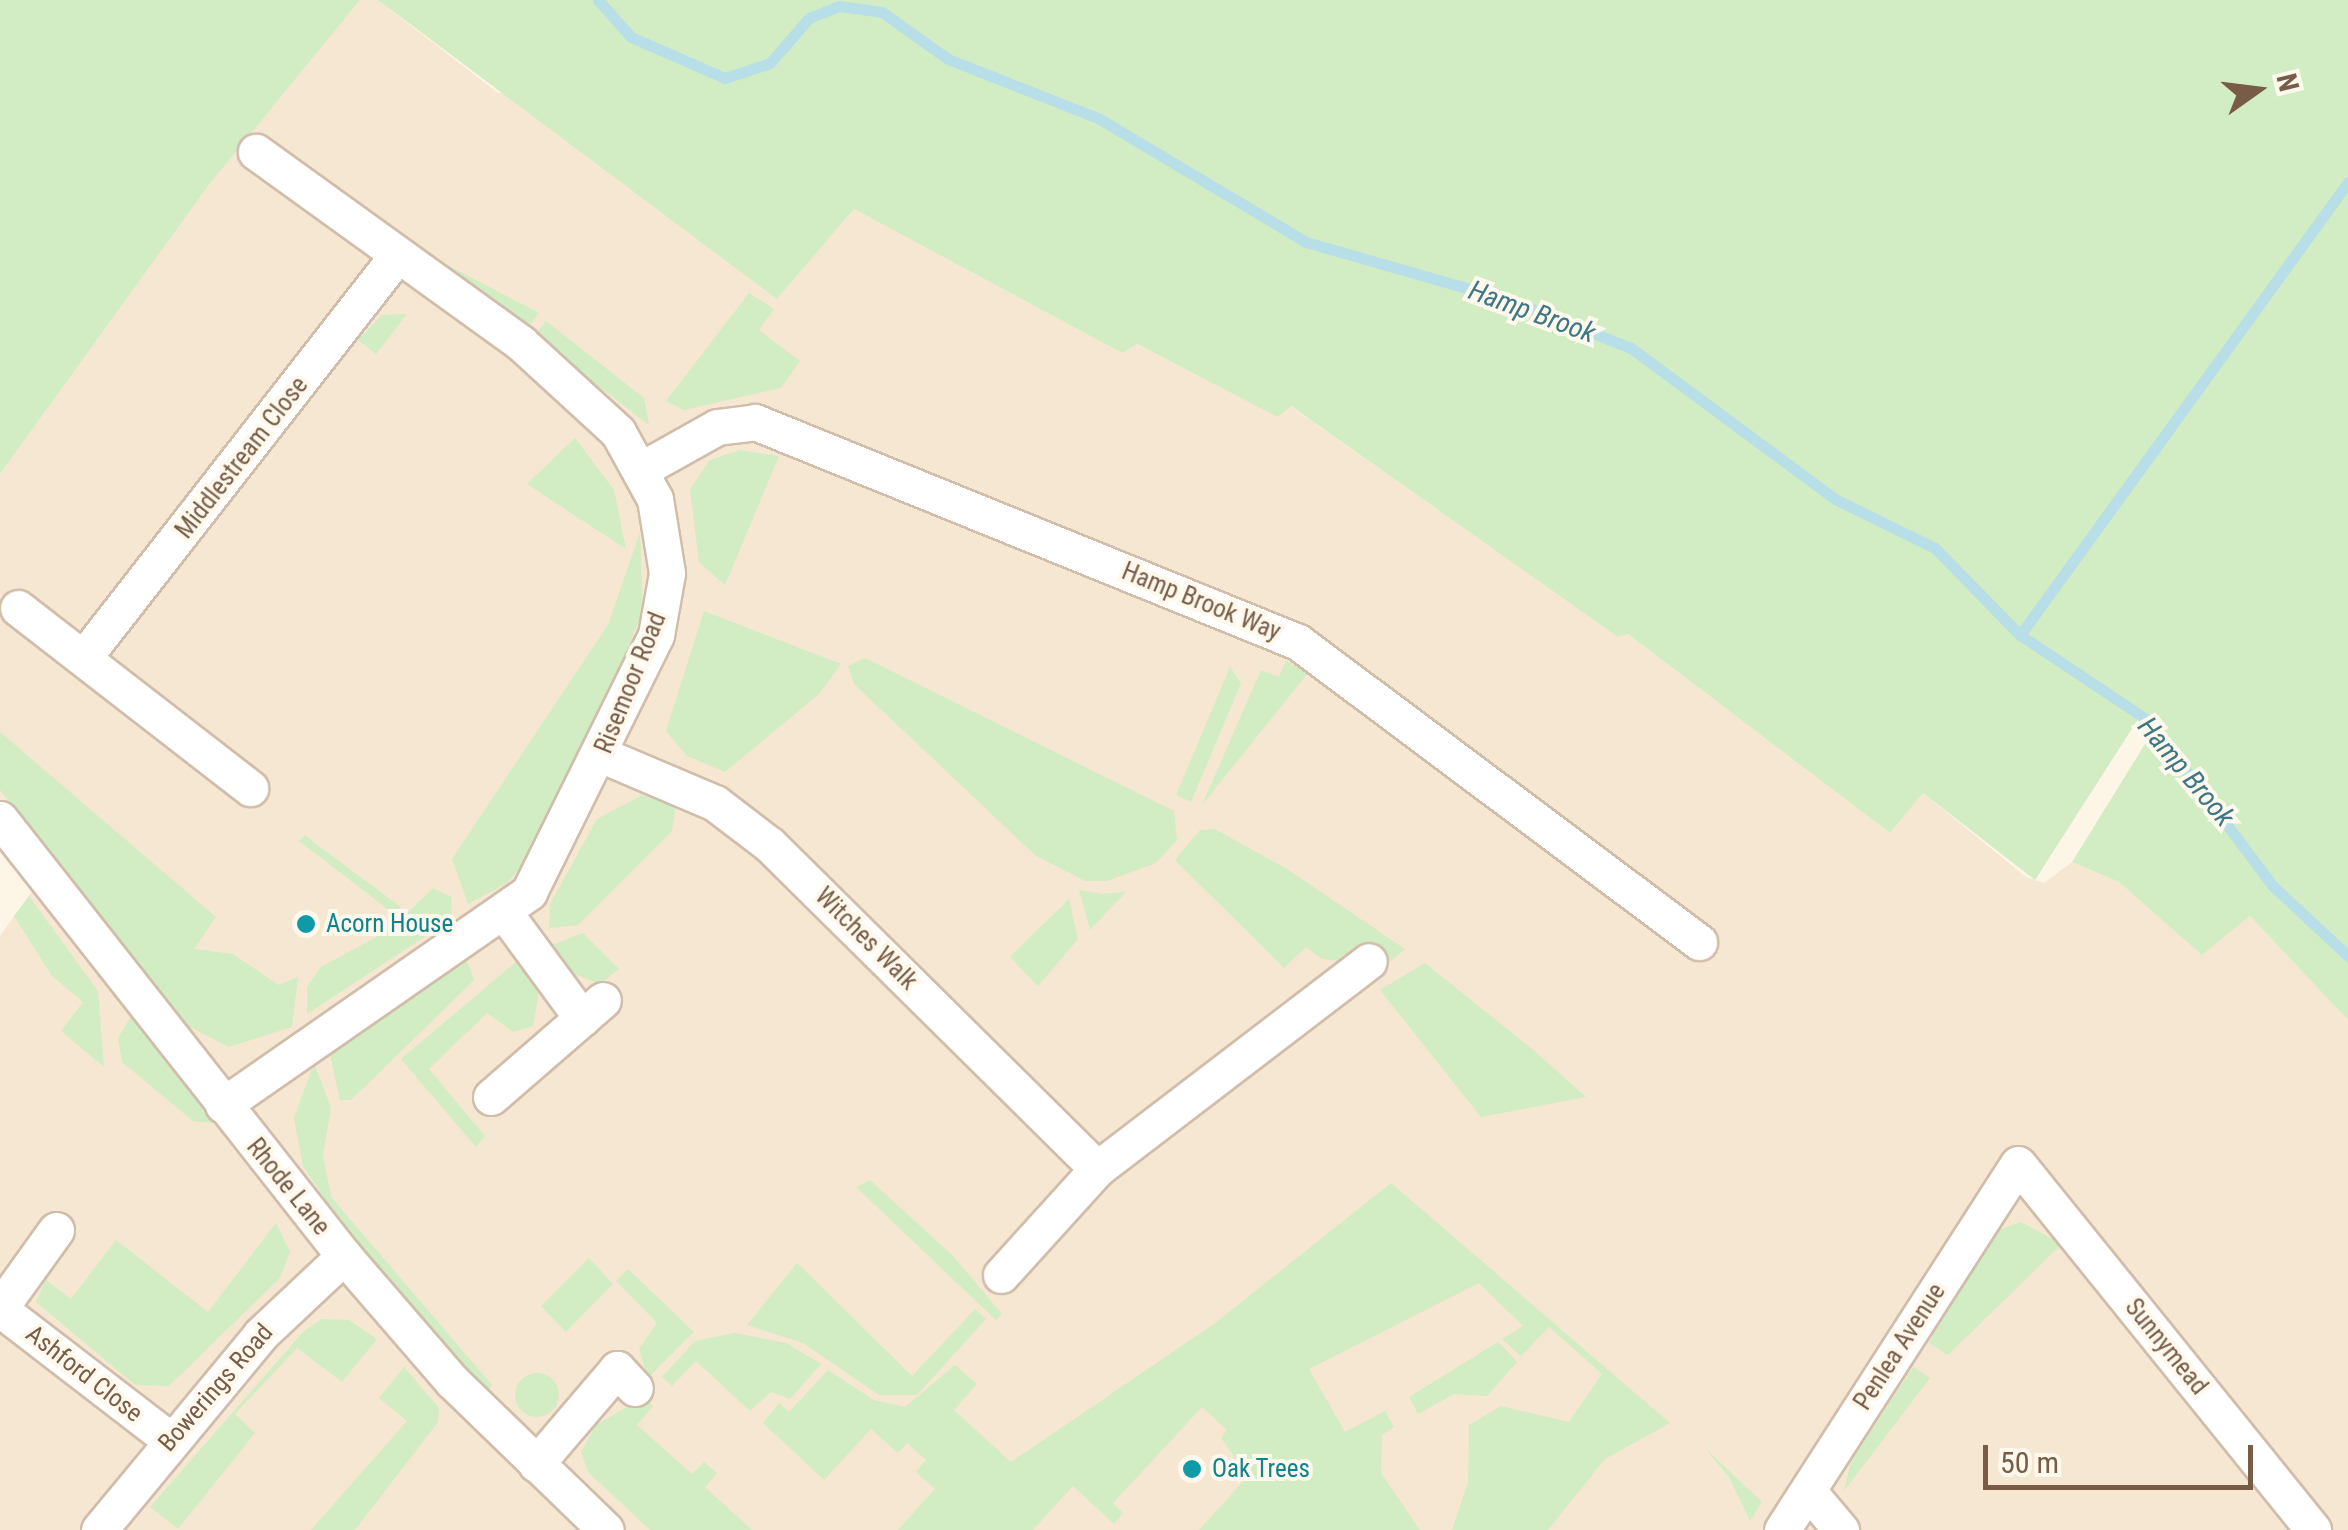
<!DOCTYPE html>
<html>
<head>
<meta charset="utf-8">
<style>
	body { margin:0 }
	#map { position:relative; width:2348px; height:1530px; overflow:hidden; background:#fdf5e5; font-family:"Roboto Condensed",sans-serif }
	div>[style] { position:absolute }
	.residential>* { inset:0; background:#f6e7d3 }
	.green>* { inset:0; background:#d2ecc3 }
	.round { border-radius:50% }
	.stream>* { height:11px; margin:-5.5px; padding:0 5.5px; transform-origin:5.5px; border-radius:5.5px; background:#b8dfe8 }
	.roads { filter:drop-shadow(2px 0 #d0bdaa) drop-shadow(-2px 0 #d0bdaa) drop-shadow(0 2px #d0bdaa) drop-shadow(0 -2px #d0bdaa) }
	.minor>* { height:35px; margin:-17.5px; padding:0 17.5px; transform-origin:17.5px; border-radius:17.5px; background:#fff }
	.dots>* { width:28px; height:28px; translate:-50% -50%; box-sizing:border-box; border:5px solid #fff9ed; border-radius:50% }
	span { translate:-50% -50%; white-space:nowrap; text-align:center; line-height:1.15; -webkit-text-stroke:8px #fff9ed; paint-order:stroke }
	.street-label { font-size:25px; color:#785c48 }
	.culture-label { font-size:25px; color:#0d838f }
	.left { translate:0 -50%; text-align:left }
	.water-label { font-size:28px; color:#3e7786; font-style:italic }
	.north { position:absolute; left:2208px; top:40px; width:100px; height:100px; -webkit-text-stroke:8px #fff9ed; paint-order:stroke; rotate:76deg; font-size:28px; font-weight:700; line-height:40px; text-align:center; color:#785c48 }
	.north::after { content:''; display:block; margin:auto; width:35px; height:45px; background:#785c48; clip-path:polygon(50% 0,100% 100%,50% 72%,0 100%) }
	.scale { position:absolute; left:1983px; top:1445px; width:270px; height:45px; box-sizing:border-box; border:5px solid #785c48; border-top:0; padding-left:12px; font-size:30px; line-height:35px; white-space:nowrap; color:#785c48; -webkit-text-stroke:8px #fff9ed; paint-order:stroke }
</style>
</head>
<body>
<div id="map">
	<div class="residential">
		<i style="clip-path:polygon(360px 0,378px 0,498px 93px,511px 92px,777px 299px,854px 209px,1122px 353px,1136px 344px,1278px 416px,1290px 406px,1618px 636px,1628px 634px,1890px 833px,1923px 793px,2026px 877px,2044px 883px,2072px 862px,2119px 882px,2202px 954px,2250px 916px,2348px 1020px,2348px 1530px,0 1530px,0 936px,44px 875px,0 819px,0 474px,208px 186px)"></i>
	</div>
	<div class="green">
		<i style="clip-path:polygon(0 0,360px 0,208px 186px,0 474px)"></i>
		<i style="clip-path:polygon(378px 0,2348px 0,2348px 1020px,2250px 916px,2202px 955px,2119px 882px,2072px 862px,2155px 728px,2140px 716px,2035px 880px,1923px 793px,1890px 833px,1628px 634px,1618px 637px,1291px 406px,1278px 417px,1137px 344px,1122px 353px,854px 209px,777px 299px)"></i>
		<i style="clip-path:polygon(426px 254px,539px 313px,525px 330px)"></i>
		<i style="clip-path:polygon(749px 293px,774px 309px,759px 330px,800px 361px,781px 388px,684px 410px,666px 401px)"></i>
		<i style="clip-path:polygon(407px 314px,376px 354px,358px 340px,382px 315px)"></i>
		<i style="clip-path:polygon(546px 321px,644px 398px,649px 425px,534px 337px)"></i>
		<i style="clip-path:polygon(575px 438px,614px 490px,626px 549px,527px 484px)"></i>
		<i style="clip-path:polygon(740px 450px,779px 456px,725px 585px,699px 562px,690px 489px,710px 460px)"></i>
		<i style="clip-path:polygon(640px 532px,643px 611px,611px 689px,529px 857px,507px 883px,468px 904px,452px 859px,608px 625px)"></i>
		<i style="clip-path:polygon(704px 611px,841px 664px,819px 694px,725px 772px,687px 756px,666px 731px)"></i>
		<i style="clip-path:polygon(865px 658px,1174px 811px,1177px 840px,1156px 863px,1107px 881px,1085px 881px,1036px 856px,854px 684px,848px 666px)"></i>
		<i style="clip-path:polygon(1286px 661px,1308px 673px,1202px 805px,1261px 670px,1279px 677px)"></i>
		<i style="clip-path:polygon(1230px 667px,1241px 683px,1191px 802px,1176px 795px)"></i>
		<i style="clip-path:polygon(0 732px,216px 917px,194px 949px,233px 954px,279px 985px,298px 977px,292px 1027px,229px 1047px,180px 1022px,0 790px)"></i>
		<i style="clip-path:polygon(642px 795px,676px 805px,672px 831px,578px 925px,549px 928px,550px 904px,597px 819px)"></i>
		<i style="clip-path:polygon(1215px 829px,1287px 869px,1405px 949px,1384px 967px,1322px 959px,1306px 947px,1284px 968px,1175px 860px,1200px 830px)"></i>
		<i style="clip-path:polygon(305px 835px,316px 844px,401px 907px,394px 914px,299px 841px)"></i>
		<i style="clip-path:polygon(433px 888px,451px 897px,452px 919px,307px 1014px,307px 987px,321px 967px,391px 929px)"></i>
		<i style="clip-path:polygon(1079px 890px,1102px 894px,1126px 892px,1090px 930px)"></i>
		<i style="clip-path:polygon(29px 896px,98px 991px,104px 1067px,61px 1031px,83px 1002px,52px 976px,14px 916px)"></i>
		<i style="clip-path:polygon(1069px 899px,1078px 939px,1038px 986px,1010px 957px)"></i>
		<i style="clip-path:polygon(583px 933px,619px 969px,600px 984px,569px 972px,552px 945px)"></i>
		<i style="clip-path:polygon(467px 961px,474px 980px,351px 1100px,340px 1100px,329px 1050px)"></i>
		<i style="clip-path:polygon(516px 962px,539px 990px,533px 1026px,513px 1032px,487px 1013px,429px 1069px,485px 1136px,476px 1147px,401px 1059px)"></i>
		<i style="clip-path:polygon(1425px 963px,1531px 1048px,1586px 1097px,1481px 1117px,1380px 990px)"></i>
		<i style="clip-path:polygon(131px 1016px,215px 1123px,193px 1121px,122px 1062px,118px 1038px)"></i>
		<i style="clip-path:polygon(314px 1063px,331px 1108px,323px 1155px,331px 1197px,492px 1385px,487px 1391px,353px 1241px,303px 1166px,294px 1118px)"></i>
		<i style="clip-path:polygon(870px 1180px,953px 1256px,1002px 1314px,996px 1320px,856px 1187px)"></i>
		<i style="clip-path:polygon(1391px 1183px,1670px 1423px,1605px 1459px,1548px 1530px,1452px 1530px,1468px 1482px,1469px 1425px,1501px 1406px,1569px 1422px,1602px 1374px,1549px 1327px,1521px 1356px,1502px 1339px,1523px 1326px,1479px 1283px,1309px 1369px,1345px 1432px,1385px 1411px,1394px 1427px,1382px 1435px,1381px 1473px,1420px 1530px,1199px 1530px,1248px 1476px,1221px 1438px,1227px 1430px,1202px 1407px,1113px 1503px,1123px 1513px,1114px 1524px,1073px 1486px,1033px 1530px,898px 1530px,935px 1489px,916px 1472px,926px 1460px,907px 1443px,898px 1453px,871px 1429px,824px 1480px,763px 1423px,779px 1403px,789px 1412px,828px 1370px,874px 1400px,905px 1407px,955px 1365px,977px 1384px,954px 1410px,1011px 1462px,1214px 1324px)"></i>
		<i style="clip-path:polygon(2021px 1222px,2062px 1244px,1948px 1355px,1929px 1343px,1988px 1234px)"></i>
		<i style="clip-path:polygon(276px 1223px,290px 1252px,280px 1278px,169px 1386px,135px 1385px,36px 1302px,46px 1280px,71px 1299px,116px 1240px,208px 1312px)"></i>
		<i style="clip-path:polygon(589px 1258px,613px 1284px,566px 1332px,541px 1306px)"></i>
		<i style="clip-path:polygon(797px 1263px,912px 1376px,975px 1309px,986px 1319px,917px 1395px,879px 1395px,803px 1343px,747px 1325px)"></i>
		<i style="clip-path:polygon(628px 1269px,694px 1332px,648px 1378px,639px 1349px,657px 1323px,616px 1281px)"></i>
		<i style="clip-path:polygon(349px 1320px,377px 1339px,342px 1382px,297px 1348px,235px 1414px,255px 1433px,178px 1529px,150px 1507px,304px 1331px,322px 1319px)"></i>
		<i style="clip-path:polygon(735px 1333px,786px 1343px,821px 1364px,790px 1399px,771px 1392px,750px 1411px,696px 1361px,672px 1386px,662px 1377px,695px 1341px)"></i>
		<i style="clip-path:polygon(1498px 1342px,1517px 1362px,1487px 1396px,1454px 1394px,1418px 1414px,1409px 1397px)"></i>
		<i style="clip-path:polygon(404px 1367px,439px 1408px,438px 1422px,355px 1530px,311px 1530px,407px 1421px,379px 1398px)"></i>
		<i style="clip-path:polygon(1913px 1367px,1930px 1378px,1844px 1491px,1851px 1462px)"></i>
		<i class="round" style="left:515px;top:1373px;width:44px;height:44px"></i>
		<i style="clip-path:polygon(644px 1397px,653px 1406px,637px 1425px,692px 1474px,704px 1462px,717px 1473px,705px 1487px,752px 1530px,650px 1530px,588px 1472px,581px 1452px,596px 1425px)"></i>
		<i style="clip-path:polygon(1704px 1447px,1762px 1502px,1750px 1521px,1729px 1477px)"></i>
	</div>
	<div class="stream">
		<i style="left:598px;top:0;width:50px;rotate:48.3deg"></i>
		<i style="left:631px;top:37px;width:103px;rotate:23.6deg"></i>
		<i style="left:725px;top:78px;width:47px;rotate:-18.4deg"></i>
		<i style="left:770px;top:63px;width:60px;rotate:-49.1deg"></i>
		<i style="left:809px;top:18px;width:32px;rotate:-22deg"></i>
		<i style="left:839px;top:6px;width:43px;rotate:7.9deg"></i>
		<i style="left:882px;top:12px;width:81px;rotate:35.5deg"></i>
		<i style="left:948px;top:59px;width:161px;rotate:21.5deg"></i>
		<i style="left:1098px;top:118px;width:242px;rotate:30.8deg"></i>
		<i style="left:1306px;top:242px;width:214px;rotate:16deg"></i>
		<i style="left:1512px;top:301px;width:128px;rotate:21.6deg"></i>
		<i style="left:1631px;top:348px;width:254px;rotate:36.5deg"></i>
		<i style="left:1835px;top:499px;width:111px;rotate:26.1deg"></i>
		<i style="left:1935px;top:548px;width:122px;rotate:45.7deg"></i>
		<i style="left:2020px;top:635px;width:155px;rotate:33.7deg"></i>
		<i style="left:2149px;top:721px;width:206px;rotate:53.1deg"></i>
		<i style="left:2273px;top:886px;width:103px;rotate:43deg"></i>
		<i style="left:2020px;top:635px;width:559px;rotate:-54.09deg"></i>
	</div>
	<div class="roads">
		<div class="minor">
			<i style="left:642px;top:469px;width:86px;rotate:-29.2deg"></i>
			<i style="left:717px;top:427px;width:38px;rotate:-7deg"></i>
			<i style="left:755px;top:422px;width:586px;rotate:22.06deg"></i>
			<i style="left:1298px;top:642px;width:501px;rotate:36.8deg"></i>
			<i style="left:18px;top:608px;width:294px;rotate:37.8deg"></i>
			<i style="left:84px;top:657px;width:507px;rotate:-52.05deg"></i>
			<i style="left:602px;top:755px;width:123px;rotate:23deg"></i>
			<i style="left:715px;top:803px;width:69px;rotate:37.4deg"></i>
			<i style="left:770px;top:845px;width:460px;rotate:44.7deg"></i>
			<i style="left:0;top:819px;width:556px;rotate:51.79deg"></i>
			<i style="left:344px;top:1256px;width:165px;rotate:49.2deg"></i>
			<i style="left:452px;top:1381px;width:214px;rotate:44.1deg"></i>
			<i style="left:504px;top:912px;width:132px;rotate:53.7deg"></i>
			<i style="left:491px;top:1097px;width:148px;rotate:-40.9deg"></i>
			<i style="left:223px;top:1105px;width:373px;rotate:-34.8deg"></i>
			<i style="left:529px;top:892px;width:287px;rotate:-63.7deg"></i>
			<i style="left:656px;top:635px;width:63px;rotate:-79.9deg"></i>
			<i style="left:667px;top:573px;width:75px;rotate:-99.2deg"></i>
			<i style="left:655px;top:499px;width:77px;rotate:-118.9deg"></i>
			<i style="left:618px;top:432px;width:132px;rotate:-137.5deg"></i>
			<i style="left:521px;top:343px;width:327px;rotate:-144.2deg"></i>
			<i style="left:1001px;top:1275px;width:143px;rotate:-47.8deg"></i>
			<i style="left:1097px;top:1169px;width:342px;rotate:-37.4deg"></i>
			<i style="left:0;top:1308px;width:96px;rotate:-54.3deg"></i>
			<i style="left:0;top:1309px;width:213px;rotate:37.6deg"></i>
			<i style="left:536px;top:1464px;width:125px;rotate:-49.5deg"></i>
			<i style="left:617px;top:1369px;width:26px;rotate:47deg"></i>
			<i style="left:1809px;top:1492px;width:50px;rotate:49.9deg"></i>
			<i style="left:99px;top:1530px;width:254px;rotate:-50.4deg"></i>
			<i style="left:261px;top:1334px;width:114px;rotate:-43.2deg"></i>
			<i style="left:1782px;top:1530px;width:435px;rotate:-57.2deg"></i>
			<i style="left:2018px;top:1164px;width:470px;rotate:51.1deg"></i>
		</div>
	</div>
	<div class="dots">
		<i style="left:306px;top:924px;background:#0f9aa8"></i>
		<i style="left:1192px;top:1469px;background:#0f9aa8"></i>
	</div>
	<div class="street-label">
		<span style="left:242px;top:458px;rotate:-52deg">Middlestream Close</span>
		<span style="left:1201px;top:602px;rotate:22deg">Hamp Brook Way</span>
		<span style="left:631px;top:683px;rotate:-68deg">Risemoor Road</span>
		<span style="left:866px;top:939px;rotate:45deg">Witches Walk</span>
		<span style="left:288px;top:1187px;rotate:51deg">Rhode Lane</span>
		<span style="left:1900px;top:1347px;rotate:-57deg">Penlea Avenue</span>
		<span style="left:2166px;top:1347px;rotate:51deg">Sunnymead</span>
		<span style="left:84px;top:1374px;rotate:38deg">Ashford Close</span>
		<span style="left:216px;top:1388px;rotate:-49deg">Bowerings Road</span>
	</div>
	<div class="culture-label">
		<span class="left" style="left:326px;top:924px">Acorn House</span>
		<span class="left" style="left:1212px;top:1469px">Oak Trees</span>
	</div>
	<div class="water-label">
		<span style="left:1532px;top:312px;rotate:20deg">Hamp Brook</span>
		<span style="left:2186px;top:772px;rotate:50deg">Hamp Brook</span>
	</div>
	<div class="north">N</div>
	<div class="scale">50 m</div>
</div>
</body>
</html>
